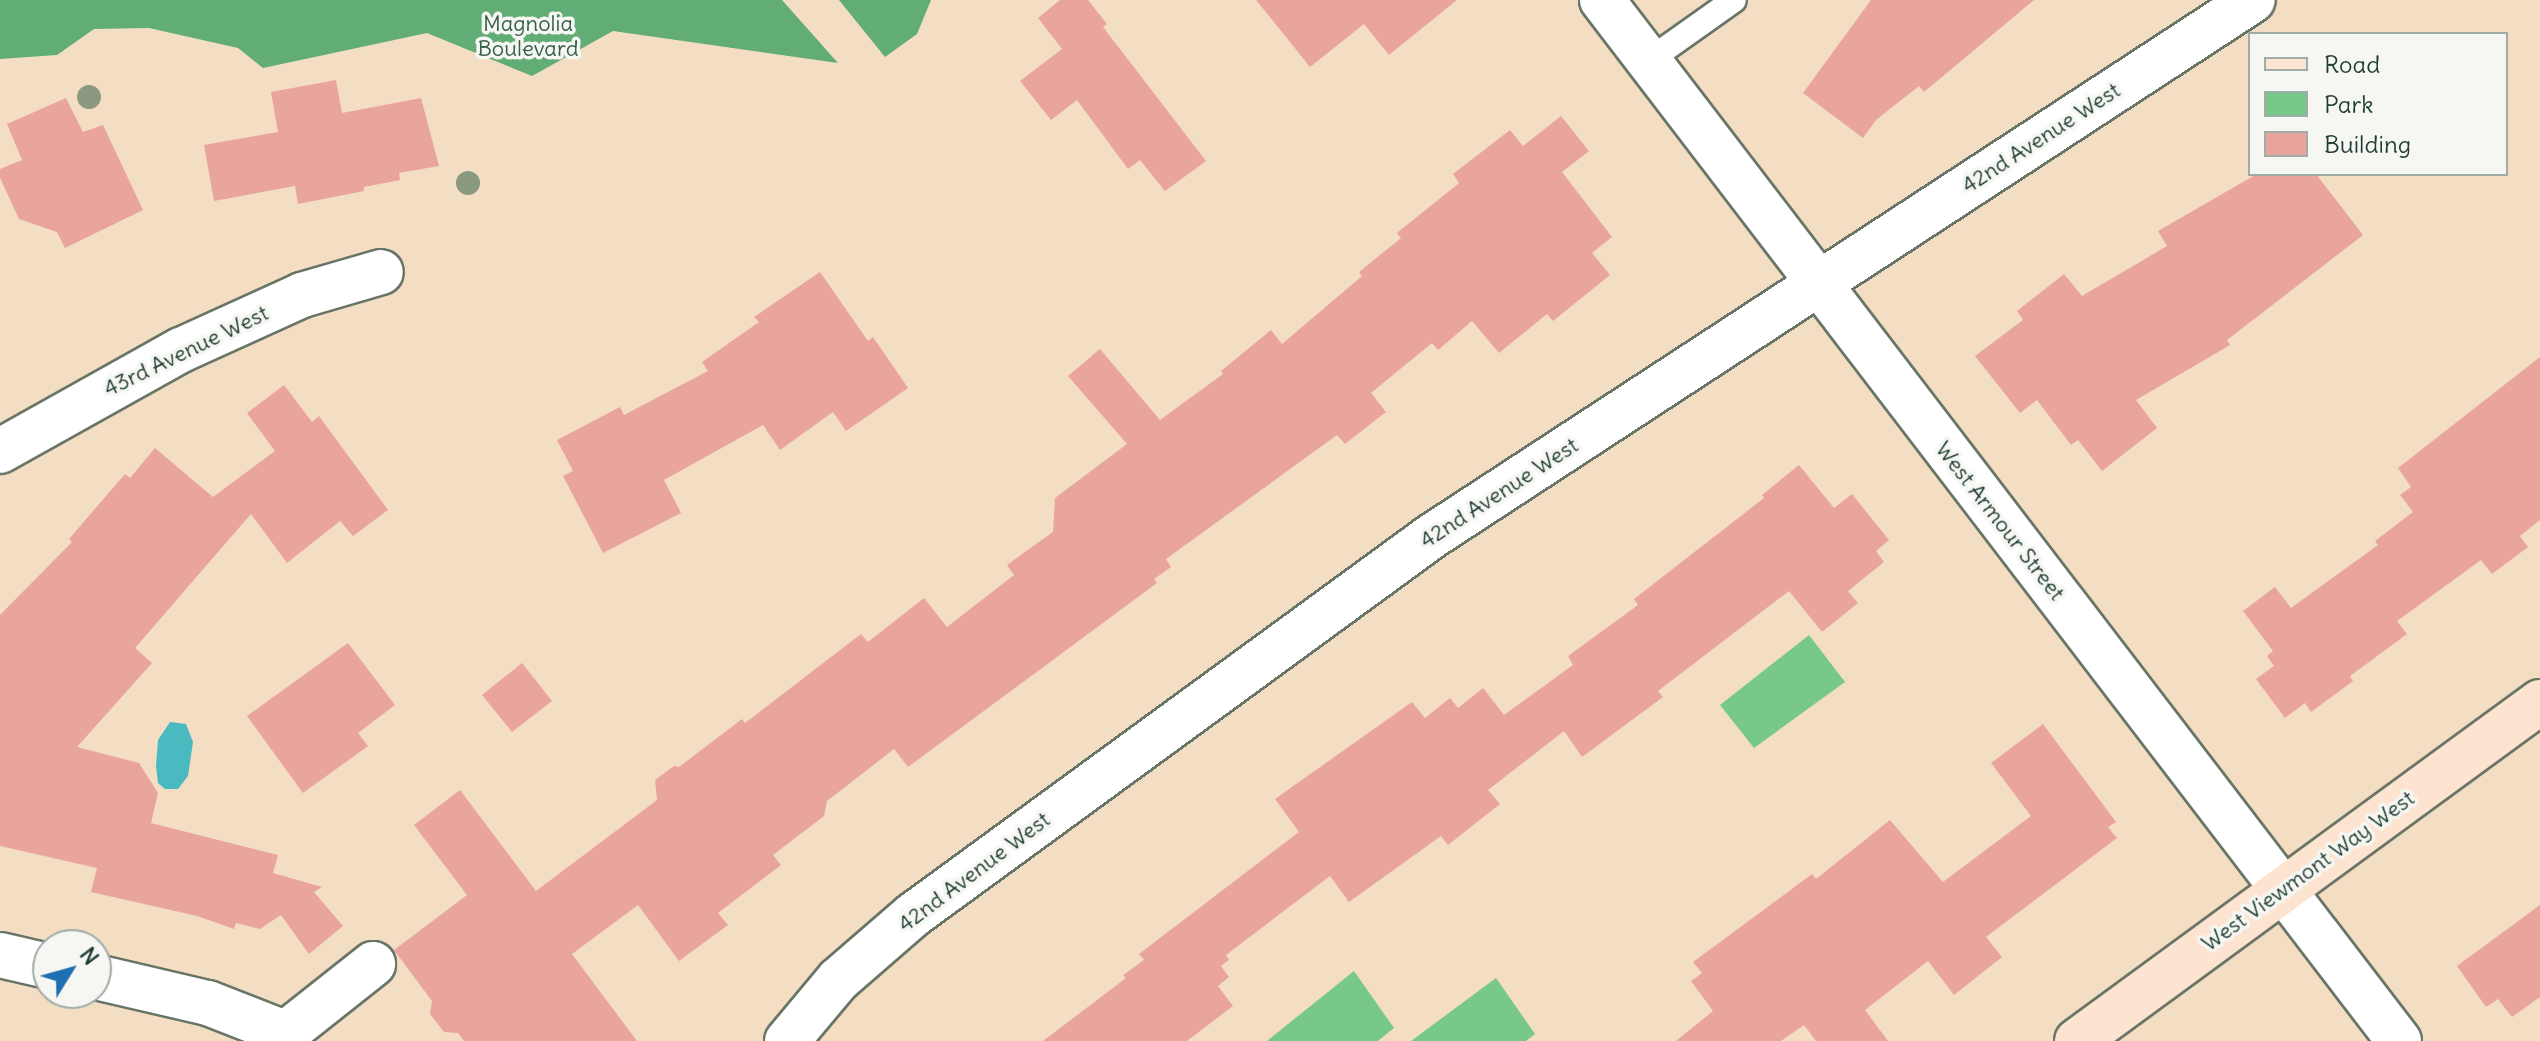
<!DOCTYPE html>
<html>
<head>
<meta charset="utf-8">
<style>
	body { margin:0 }
	#map { position:relative; width:2540px; height:1041px; overflow:hidden; background:#f3dec3; font-family:Delius,sans-serif }
	div>[style] { position:absolute }
	.green>* { inset:0; background:#78c889 }
	.forest>* { inset:0; background:#62ac75 }
	.water>* { inset:0; background:#4ab9c0 }
	.building>* { inset:0; background:#e9a49d }
	.roads { filter:drop-shadow(2px 0 #697566) drop-shadow(-2px 0 #697566) drop-shadow(0 2px #697566) drop-shadow(0 -2px #697566) }
	.lane>* { height:24px; margin:-12px; padding:0 12px; transform-origin:12px; border-radius:12px; background:#fff }
	.street>* { height:44px; margin:-22px; padding:0 22px; transform-origin:22px; border-radius:22px; background:#fff }
	.secondary>* { height:44px; margin:-22px; padding:0 22px; transform-origin:22px; border-radius:22px; background:#fde4d1 }
	.trees>* { width:24px; height:24px; margin:-12px; border-radius:50%; background:#8a9980 }
	span { translate:-50% -50%; white-space:nowrap; text-align:center; line-height:1.15; -webkit-text-stroke:7px #f6f6f2; paint-order:stroke }
	.park-label { font-size:22px; color:#356049 }
	.street-label { font-size:22px; color:#1f3d34 }
	.legend { position:absolute; left:2248px; top:32px; width:260px; height:144px; box-sizing:border-box; background:#f6f6f2; border:2px solid #a0aca6; margin:0; padding:10px 14px; list-style:none; font-size:24px; color:#1f3d34 }
	.legend li { display:flex; align-items:center; gap:16px; height:40px }
	.legend b { width:40px; border:2px solid #a0aca6 }
	.north { position:absolute; left:32px; top:929px; width:80px; height:80px; box-sizing:border-box; background:#f6f6f2; border:2px solid #a0aca6; border-radius:50%; rotate:53deg; font-size:22px; font-weight:700; line-height:32px; text-align:center; color:#1f3d34 }
	.north::after { content:''; display:block; margin:auto; width:28px; height:36px; background:#1f6fb2; clip-path:polygon(50% 0,100% 100%,50% 72%,0 100%) }
</style>
</head>
<body>
<div id="map">
	<div class="green">
		<i style="clip-path:polygon(1809px 635px,1845px 682px,1754px 748px,1720px 705px)"></i>
		<i style="clip-path:polygon(1354px 971px,1394px 1028px,1378px 1041px,1267px 1041px)"></i>
		<i style="clip-path:polygon(1496px 978px,1535px 1034px,1526px 1041px,1411px 1041px)"></i>
	</div>
	<div class="forest">
		<i style="clip-path:polygon(0 0,782px 0,838px 63px,613px 31px,532px 76px,427px 33px,263px 68px,238px 48px,149px 28px,94px 29px,57px 55px,0 59px)"></i>
		<i style="clip-path:polygon(839px 0,931px 0,917px 34px,885px 57px)"></i>
	</div>
	<div class="water">
		<i style="clip-path:polygon(170px 722px,186px 724px,193px 742px,188px 776px,178px 789px,165px 789px,158px 783px,156px 766px,158px 740px)"></i>
	</div>
	<div class="building">
		<i style="clip-path:polygon(1060px 0,1088px 0,1107px 24px,1103px 27px,1206px 161px,1165px 191px,1140px 160px,1128px 169px,1077px 100px,1051px 120px,1020px 81px,1062px 49px,1038px 18px)"></i>
		<i style="clip-path:polygon(1256px 0,1457px 0,1389px 55px,1364px 24px,1310px 67px)"></i>
		<i style="clip-path:polygon(1871px 0,2034px 0,1924px 92px,1919px 86px,1876px 120px,1863px 138px,1803px 93px)"></i>
		<i style="clip-path:polygon(336px 80px,342px 113px,421px 98px,439px 166px,399px 173px,400px 180px,364px 187px,364px 191px,298px 204px,295px 186px,214px 201px,204px 145px,278px 132px,271px 92px)"></i>
		<i style="clip-path:polygon(66px 98px,83px 132px,103px 125px,143px 210px,65px 248px,57px 232px,19px 219px,0 178px,0 169px,22px 160px,7px 124px)"></i>
		<i style="clip-path:polygon(1561px 116px,1589px 151px,1562px 172px,1612px 237px,1592px 253px,1610px 275px,1553px 321px,1547px 314px,1499px 353px,1472px 321px,1438px 350px,1432px 343px,1371px 393px,1386px 412px,1345px 444px,1337px 435px,1166px 559px,1171px 567px,1154px 579px,1157px 583px,908px 767px,894px 749px,827px 801px,824px 816px,773px 855px,781px 865px,718px 913px,728px 925px,679px 961px,638px 905px,572px 954px,637px 1041px,464px 1041px,458px 1033px,444px 1032px,430px 1014px,432px 1001px,394px 950px,467px 895px,414px 825px,460px 790px,536px 891px,657px 800px,655px 780px,674px 766px,679px 767px,742px 719px,745px 723px,861px 634px,868px 642px,924px 598px,947px 627px,1014px 575px,1007px 565px,1053px 532px,1055px 498px,1127px 444px,1068px 376px,1100px 349px,1160px 420px,1223px 374px,1221px 371px,1271px 330px,1282px 344px,1362px 276px,1359px 272px,1401px 238px,1397px 233px,1459px 183px,1453px 174px,1510px 130px,1523px 146px)"></i>
		<i style="clip-path:polygon(2257px 174px,2316px 174px,2363px 235px,2227px 340px,2230px 345px,2136px 400px,2157px 428px,2102px 471px,2078px 440px,2071px 445px,2037px 400px,2020px 413px,1975px 356px,2023px 320px,2017px 311px,2064px 274px,2082px 296px,2167px 246px,2158px 231px)"></i>
		<i style="clip-path:polygon(820px 272px,868px 341px,873px 337px,908px 388px,846px 431px,833px 412px,780px 450px,763px 425px,664px 480px,681px 513px,603px 553px,563px 476px,573px 471px,557px 440px,620px 407px,624px 415px,708px 371px,702px 362px,759px 322px,754px 317px)"></i>
		<i style="clip-path:polygon(2540px 357px,2540px 520px,2520px 536px,2528px 547px,2492px 574px,2481px 560px,2397px 621px,2407px 634px,2350px 676px,2353px 681px,2311px 712px,2305px 703px,2285px 718px,2256px 679px,2274px 666px,2267px 656px,2273px 651px,2243px 611px,2275px 587px,2291px 608px,2378px 545px,2375px 541px,2413px 512px,2400px 495px,2411px 487px,2398px 468px)"></i>
		<i style="clip-path:polygon(284px 385px,312px 422px,319px 416px,388px 510px,353px 536px,340px 521px,287px 563px,251px 514px,135px 648px,152px 663px,77px 747px,139px 763px,158px 793px,151px 823px,278px 855px,273px 873px,322px 887px,314px 892px,343px 926px,309px 954px,281px 915px,260px 929px,236px 923px,234px 929px,197px 916px,91px 892px,97px 868px,0 846px,0 615px,72px 542px,69px 539px,125px 474px,130px 478px,155px 448px,213px 497px,275px 451px,247px 413px)"></i>
		<i style="clip-path:polygon(1799px 465px,1834px 508px,1852px 494px,1889px 540px,1876px 551px,1884px 562px,1848px 591px,1858px 603px,1822px 632px,1789px 591px,1658px 691px,1663px 697px,1582px 757px,1564px 731px,1488px 790px,1500px 804px,1448px 845px,1441px 836px,1349px 902px,1330px 876px,1226px 955px,1229px 960px,1221px 966px,1229px 977px,1218px 986px,1233px 1006px,1187px 1041px,1043px 1041px,1126px 978px,1123px 975px,1144px 960px,1139px 954px,1299px 832px,1275px 799px,1412px 702px,1425px 718px,1450px 698px,1458px 708px,1483px 688px,1504px 715px,1573px 665px,1568px 656px,1638px 605px,1634px 599px,1764px 498px,1762px 495px)"></i>
		<i style="clip-path:polygon(348px 643px,395px 705px,358px 733px,368px 746px,303px 793px,247px 716px)"></i>
		<i style="clip-path:polygon(522px 663px,552px 701px,512px 732px,482px 695px)"></i>
		<i style="clip-path:polygon(2043px 724px,2116px 822px,2108px 827px,2117px 838px,1986px 937px,2002px 957px,1954px 995px,1928px 961px,1865px 1010px,1888px 1041px,1816px 1041px,1804px 1025px,1781px 1041px,1676px 1041px,1713px 1011px,1691px 981px,1702px 973px,1693px 962px,1812px 874px,1816px 879px,1890px 820px,1943px 882px,2031px 816px,1991px 763px)"></i>
		<i style="clip-path:polygon(2540px 905px,2540px 997px,2512px 1017px,2498px 999px,2486px 1007px,2457px 966px)"></i>
	</div>
	<div class="roads">
		<div class="lane">
			<i style="left:1648px;top:61px;width:105px;rotate:-35.3deg"></i>
		</div>
		<div class="street">
			<i style="left:1602px;top:0;width:1311px;rotate:52.56deg"></i>
			<i style="left:0;top:451px;width:207px;rotate:-29.2deg"></i>
			<i style="left:181px;top:350px;width:133px;rotate:-24.4deg"></i>
			<i style="left:302px;top:295px;width:82px;rotate:-16.2deg"></i>
			<i style="left:0;top:955px;width:49px;rotate:12.9deg"></i>
			<i style="left:96px;top:977px;width:115px;rotate:13.1deg"></i>
			<i style="left:208px;top:1003px;width:83px;rotate:21.3deg"></i>
			<i style="left:276px;top:1041px;width:124px;rotate:-38.4deg"></i>
			<i style="left:787px;top:1041px;width:80px;rotate:-50.1deg"></i>
			<i style="left:838px;top:980px;width:99px;rotate:-40.9deg"></i>
			<i style="left:913px;top:915px;width:643px;rotate:-36.14deg"></i>
			<i style="left:1432px;top:536px;width:980px;rotate:-33.14deg"></i>
		</div>
		<div class="secondary">
			<i style="left:2077px;top:1041px;width:574px;rotate:-36.21deg"></i>
		</div>
	</div>
	<div class="trees">
		<i style="left:89px;top:97px"></i>
		<i style="left:468px;top:183px"></i>
	</div>
	<div class="park-label">
		<span style="left:528px;top:36px">Magnolia<br>Boulevard</span>
	</div>
	<div class="street-label">
		<span style="left:2041px;top:138px;rotate:-33deg">42nd Avenue West</span>
		<span style="left:186px;top:351px;rotate:-26deg">43rd Avenue West</span>
		<span style="left:1499px;top:493px;rotate:-33deg">42nd Avenue West</span>
		<span style="left:2000px;top:521px;rotate:52deg">West Armour Street</span>
		<span style="left:2308px;top:871px;rotate:-36deg">West Viewmont Way West</span>
		<span style="left:974px;top:872px;rotate:-37deg">42nd Avenue West</span>
	</div>
	<ul class="legend">
	<li><b style="height:10px;background:#fde4d1"></b>Road</li>
	<li><b style="height:22px;background:#78c889"></b>Park</li>
	<li><b style="height:22px;background:#e9a49d"></b>Building</li>
	</ul>
	<div class="north">N</div>
</div>
</body>
</html>
